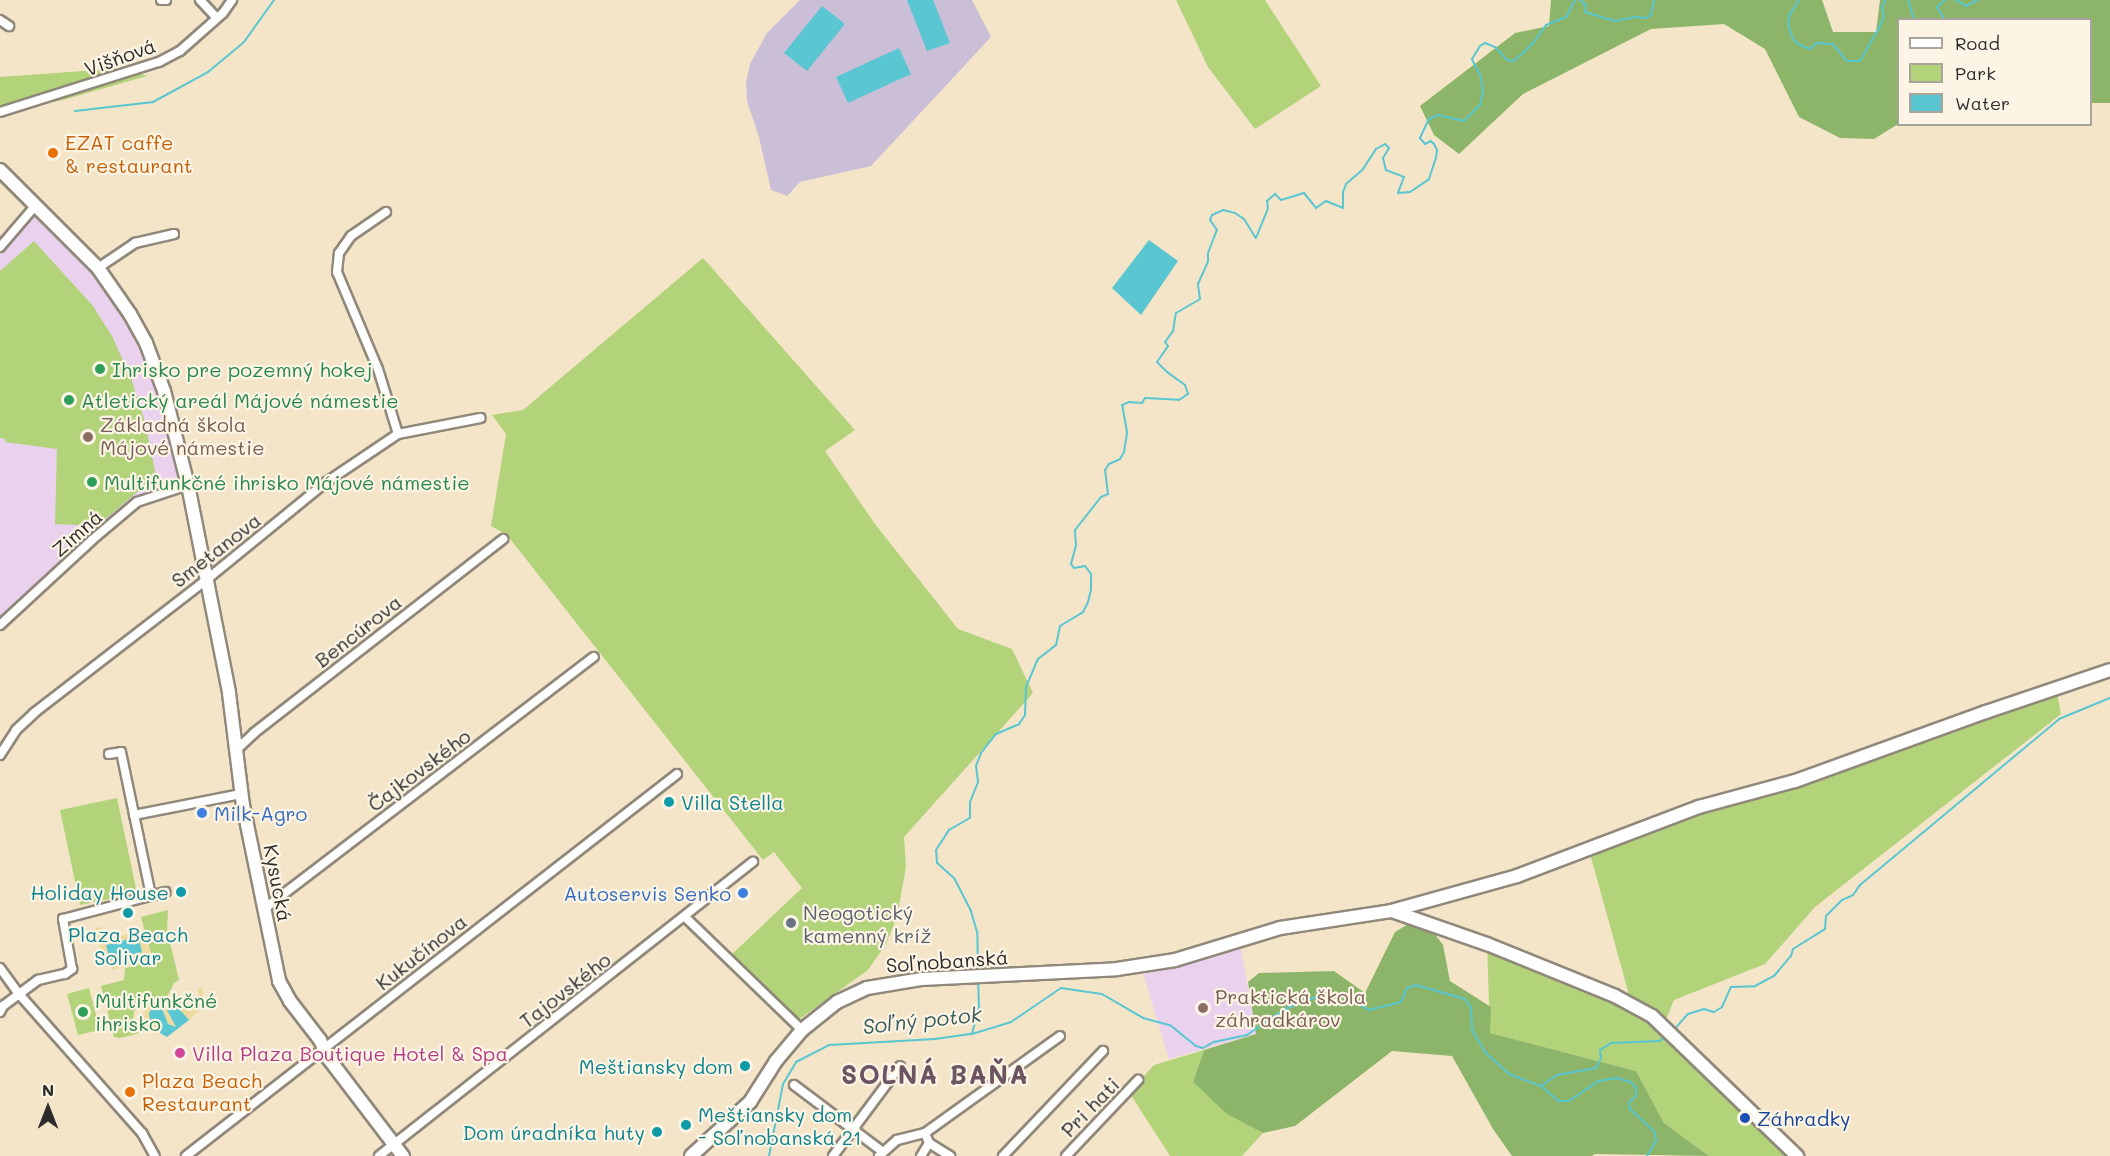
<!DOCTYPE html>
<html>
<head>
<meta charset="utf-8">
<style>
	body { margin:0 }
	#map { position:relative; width:2110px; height:1156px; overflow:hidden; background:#f4e5c9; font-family:Mali,sans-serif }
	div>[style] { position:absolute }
	.built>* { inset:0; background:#ead1ed }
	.industrial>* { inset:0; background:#cabfd7 }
	.green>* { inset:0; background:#b2d37a }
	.forest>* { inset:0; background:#8db56a }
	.sand>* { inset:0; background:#eeda9e }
	.water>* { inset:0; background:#59c6d2 }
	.stream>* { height:2px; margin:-1px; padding:0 1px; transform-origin:1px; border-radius:1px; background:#59c6d2 }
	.roads { filter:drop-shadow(2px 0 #90887a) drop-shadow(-2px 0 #90887a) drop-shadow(0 2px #90887a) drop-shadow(0 -2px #90887a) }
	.street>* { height:8px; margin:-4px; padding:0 4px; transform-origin:4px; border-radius:4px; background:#fff }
	.secondary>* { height:12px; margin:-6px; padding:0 6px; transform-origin:6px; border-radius:6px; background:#fff }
	.dots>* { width:16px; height:16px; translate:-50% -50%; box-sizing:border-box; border:3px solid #fcf5e5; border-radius:50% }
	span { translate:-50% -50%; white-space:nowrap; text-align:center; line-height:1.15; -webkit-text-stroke:4.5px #fcf5e5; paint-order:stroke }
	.street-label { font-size:20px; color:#2b2b2b }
	.food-label { font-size:20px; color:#c56008 }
	.left { translate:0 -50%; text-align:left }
	.leisure-label { font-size:20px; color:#27864d }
	.education-label { font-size:20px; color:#785e54 }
	.culture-label { font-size:20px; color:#0d838f }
	.right { translate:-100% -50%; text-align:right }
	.shop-label { font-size:20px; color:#366cbe }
	.worship-label { font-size:20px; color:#5b616d }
	.hotel-label { font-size:20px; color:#b23c85 }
	.transit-label { font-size:20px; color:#164399 }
	.water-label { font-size:21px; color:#395a5d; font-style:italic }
	.district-label { font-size:26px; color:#6c5462; font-weight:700; letter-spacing:1.5px }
	.legend { position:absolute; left:1897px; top:18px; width:195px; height:108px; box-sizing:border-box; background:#fcf5e5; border:2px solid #a8a49b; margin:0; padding:8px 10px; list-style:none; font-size:18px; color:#2b2b2b }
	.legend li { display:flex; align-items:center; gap:12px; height:30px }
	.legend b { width:30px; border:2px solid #a8a49b }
	.north { position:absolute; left:18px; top:1078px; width:60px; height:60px; -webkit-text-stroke:4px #fcf5e5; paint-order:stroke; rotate:0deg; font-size:16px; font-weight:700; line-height:24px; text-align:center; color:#2b2b2b }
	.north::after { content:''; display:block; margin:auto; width:21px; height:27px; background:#2b2b2b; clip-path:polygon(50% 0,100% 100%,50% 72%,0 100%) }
</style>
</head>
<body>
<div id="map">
	<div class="built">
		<i style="clip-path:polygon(37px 205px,85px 253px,146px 343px,186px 482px,136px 504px,0 622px,0 246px)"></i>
		<i style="clip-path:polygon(1239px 937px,1256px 1034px,1169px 1059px,1140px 963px)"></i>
	</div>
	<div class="industrial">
		<i style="clip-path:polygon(800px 0,972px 0,991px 37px,871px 166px,800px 182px,787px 196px,771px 190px,759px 137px,747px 101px,746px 83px,750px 64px,767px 33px)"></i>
	</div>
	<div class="green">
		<i style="clip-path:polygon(1176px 0,1265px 0,1321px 86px,1255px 129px,1208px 67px)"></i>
		<i style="clip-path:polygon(125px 68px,147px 76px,63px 100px,0 112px,0 77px)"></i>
		<i style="clip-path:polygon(34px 241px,93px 306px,112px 336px,131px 378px,145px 422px,156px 476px,97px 526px,55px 524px,57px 449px,5px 442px,5px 439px,0 438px,0 271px)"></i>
		<i style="clip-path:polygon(703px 258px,855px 430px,825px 451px,875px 524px,958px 629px,1012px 649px,1033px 693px,904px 837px,906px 867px,897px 917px,886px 944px,868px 970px,798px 1020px,730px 956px,802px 888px,774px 852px,763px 860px,507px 535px,491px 526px,506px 434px,492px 415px,523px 410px)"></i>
		<i style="clip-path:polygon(2056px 688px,2061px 714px,1815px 907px,1765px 964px,1674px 1000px,1663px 1027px,1792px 1156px,1709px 1156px,1664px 1123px,1636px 1071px,1490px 1033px,1487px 944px,1628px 1003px,1628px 991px,1589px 850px)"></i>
		<i style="clip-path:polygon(117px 798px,137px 893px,80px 905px,60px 810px)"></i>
		<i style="clip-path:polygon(168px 910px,167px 930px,179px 980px,174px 983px,166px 999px,149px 1000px,134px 1011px,133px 1020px,140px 1033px,120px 1038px,114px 1037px,101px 986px,124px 980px,125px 968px,153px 961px,141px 917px)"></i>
		<i style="clip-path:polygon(89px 988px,100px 1030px,78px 1035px,67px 994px)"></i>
		<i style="clip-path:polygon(1204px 1050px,1193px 1082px,1227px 1113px,1263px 1133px,1242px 1156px,1170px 1156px,1129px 1092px,1154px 1065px)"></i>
	</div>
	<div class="forest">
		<i style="clip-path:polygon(1551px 0,1822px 0,1833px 32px,1876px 32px,1880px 0,2110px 0,2110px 103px,2091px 103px,2090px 20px,1898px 20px,1898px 124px,1874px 139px,1840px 138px,1799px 117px,1765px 49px,1724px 24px,1651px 29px,1523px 94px,1459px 154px,1434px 135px,1420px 106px,1515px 33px,1549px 26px)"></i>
		<i style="clip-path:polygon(1415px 920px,1428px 925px,1443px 945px,1450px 981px,1491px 1007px,1490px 1033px,1636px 1071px,1664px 1123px,1709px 1156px,1595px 1154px,1592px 1156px,1512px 1156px,1493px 1129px,1452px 1056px,1392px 1051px,1295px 1126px,1263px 1133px,1227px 1114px,1193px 1082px,1204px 1050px,1256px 1034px,1248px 982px,1259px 973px,1334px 971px,1365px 993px,1395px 932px)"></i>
	</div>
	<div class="sand">
		<i style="clip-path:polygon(102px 927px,105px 940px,128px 934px,129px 939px,106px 945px,110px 960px,142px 952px,137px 932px,144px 930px,152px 960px,112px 970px,110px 960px,103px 962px,95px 928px)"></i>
		<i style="clip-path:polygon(202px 986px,204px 1001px,198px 1012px,189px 1020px,182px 1014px,180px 1007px,177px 1027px,168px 1024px,162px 1008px,153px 1007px,153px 1024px,160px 1028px,154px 1035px,143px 1024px,142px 1016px,148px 1004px,164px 1003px,173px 996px,176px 996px,188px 1011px,192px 1011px,199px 997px,198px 989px)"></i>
	</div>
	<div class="water">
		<i style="clip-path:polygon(907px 0,933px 0,950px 43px,927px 51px)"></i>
		<i style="clip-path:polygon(822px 6px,845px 24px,807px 71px,784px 53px)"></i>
		<i style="clip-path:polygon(899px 48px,911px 74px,848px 103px,836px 77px)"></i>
		<i style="clip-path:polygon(1149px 240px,1178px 261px,1141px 315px,1112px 288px)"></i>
		<i style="clip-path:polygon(137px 932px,142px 952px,110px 960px,106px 945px,129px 939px,128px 934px)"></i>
		<i style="clip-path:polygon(174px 1003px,189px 1020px,167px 1037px,160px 1033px,161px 1028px,150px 1021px,149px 1013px,153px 1007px,162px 1008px,168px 1024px,176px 1027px,167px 1010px)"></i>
	</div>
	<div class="stream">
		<i style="left:1580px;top:0;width:8px;rotate:40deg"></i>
		<i style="left:1586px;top:5px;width:7px;rotate:98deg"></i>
		<i style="left:1585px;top:12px;width:31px;rotate:17deg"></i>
		<i style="left:1615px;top:21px;width:20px;rotate:-11deg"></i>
		<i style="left:1635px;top:17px;width:11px;rotate:5deg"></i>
		<i style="left:1646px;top:18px;width:6px;rotate:-31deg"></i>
		<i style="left:1651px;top:15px;width:15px;rotate:-79deg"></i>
		<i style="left:1799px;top:0;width:19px;rotate:122deg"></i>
		<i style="left:1789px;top:16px;width:9px;rotate:96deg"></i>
		<i style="left:1788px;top:25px;width:15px;rotate:70deg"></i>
		<i style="left:1793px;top:39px;width:7px;rotate:45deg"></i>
		<i style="left:1798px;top:44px;width:13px;rotate:23deg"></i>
		<i style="left:1810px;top:49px;width:8px;rotate:-45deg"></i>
		<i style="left:1816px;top:43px;width:17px;rotate:3deg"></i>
		<i style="left:1833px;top:44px;width:22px;rotate:51deg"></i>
		<i style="left:1847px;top:61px;width:13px"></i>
		<i style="left:1860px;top:61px;width:38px;rotate:-60deg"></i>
		<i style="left:1879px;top:28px;width:13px;rotate:-67deg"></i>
		<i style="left:1884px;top:16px;width:8px;rotate:-104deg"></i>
		<i style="left:1882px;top:8px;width:9px;rotate:-69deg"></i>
		<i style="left:1908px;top:0;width:21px;rotate:73deg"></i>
		<i style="left:1956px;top:0;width:12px;rotate:31deg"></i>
		<i style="left:1966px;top:6px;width:13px;rotate:-27deg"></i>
		<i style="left:1945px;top:20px;width:15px;rotate:-122deg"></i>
		<i style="left:1937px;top:7px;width:11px;rotate:-41deg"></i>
		<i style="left:75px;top:111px;width:79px;rotate:-6.6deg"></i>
		<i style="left:153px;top:102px;width:63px;rotate:-28.6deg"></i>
		<i style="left:208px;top:72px;width:47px;rotate:-39.8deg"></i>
		<i style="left:244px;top:42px;width:52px;rotate:-54.5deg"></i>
		<i style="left:978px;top:971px;width:39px;rotate:-91deg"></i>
		<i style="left:977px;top:932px;width:22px;rotate:-106deg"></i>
		<i style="left:971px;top:911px;width:36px;rotate:-117deg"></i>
		<i style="left:955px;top:879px;width:24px;rotate:-138deg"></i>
		<i style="left:937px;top:863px;width:13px;rotate:-94deg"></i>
		<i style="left:936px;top:850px;width:24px;rotate:-57deg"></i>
		<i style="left:949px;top:830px;width:24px;rotate:-30deg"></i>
		<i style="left:970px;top:818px;width:16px;rotate:-90deg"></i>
		<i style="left:970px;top:802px;width:22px;rotate:-68deg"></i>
		<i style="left:978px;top:782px;width:16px;rotate:-97deg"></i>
		<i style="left:976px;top:766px;width:14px;rotate:-69deg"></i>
		<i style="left:981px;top:753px;width:24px;rotate:-52deg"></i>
		<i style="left:996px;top:734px;width:25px;rotate:-23deg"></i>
		<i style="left:1019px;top:724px;width:11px;rotate:-56deg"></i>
		<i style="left:1025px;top:715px;width:28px;rotate:-88deg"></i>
		<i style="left:1026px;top:687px;width:30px;rotate:-67deg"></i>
		<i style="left:1038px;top:659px;width:23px;rotate:-38deg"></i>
		<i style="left:1056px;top:645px;width:19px;rotate:-78deg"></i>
		<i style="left:1060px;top:626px;width:27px;rotate:-31deg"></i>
		<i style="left:1083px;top:612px;width:11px;rotate:-63deg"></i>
		<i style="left:1088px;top:602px;width:12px;rotate:-76deg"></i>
		<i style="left:1091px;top:590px;width:16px;rotate:-90deg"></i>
		<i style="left:1091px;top:574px;width:10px;rotate:-127deg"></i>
		<i style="left:1085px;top:566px;width:11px;rotate:170deg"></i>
		<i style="left:1074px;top:568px;width:5px;rotate:-127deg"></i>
		<i style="left:1071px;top:564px;width:20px;rotate:-75deg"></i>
		<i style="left:1076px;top:545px;width:15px;rotate:-94deg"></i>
		<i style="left:1075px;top:530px;width:42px;rotate:-51.8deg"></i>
		<i style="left:1101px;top:497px;width:8px;rotate:-23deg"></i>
		<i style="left:1108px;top:494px;width:24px;rotate:-97deg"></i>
		<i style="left:1105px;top:470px;width:7px;rotate:-56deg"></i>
		<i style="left:1109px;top:464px;width:12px;rotate:-24deg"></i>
		<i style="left:1120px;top:459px;width:8px;rotate:-60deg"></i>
		<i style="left:1124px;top:452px;width:20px;rotate:-81deg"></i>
		<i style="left:1127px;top:432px;width:27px;rotate:-100deg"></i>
		<i style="left:1122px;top:405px;width:8px;rotate:-23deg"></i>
		<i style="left:1129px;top:402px;width:13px;rotate:4deg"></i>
		<i style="left:1142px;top:403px;width:6px;rotate:-59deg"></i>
		<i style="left:1145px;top:398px;width:34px;rotate:3deg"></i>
		<i style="left:1179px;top:400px;width:11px;rotate:-34deg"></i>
		<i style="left:1188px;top:394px;width:9px;rotate:-108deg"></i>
		<i style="left:1185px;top:385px;width:22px;rotate:-144deg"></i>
		<i style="left:1167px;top:372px;width:14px;rotate:-135deg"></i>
		<i style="left:1157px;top:362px;width:19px;rotate:-55deg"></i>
		<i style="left:1168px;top:346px;width:5px;rotate:-127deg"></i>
		<i style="left:1165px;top:342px;width:14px;rotate:-54deg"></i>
		<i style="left:1173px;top:331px;width:18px;rotate:-81deg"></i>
		<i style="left:1176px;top:313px;width:28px;rotate:-30deg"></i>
		<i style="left:1200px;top:299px;width:15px;rotate:-98deg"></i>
		<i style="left:1198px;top:284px;width:24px;rotate:-66deg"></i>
		<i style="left:1208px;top:262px;width:9px;rotate:-90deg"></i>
		<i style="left:1208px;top:253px;width:25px;rotate:-69deg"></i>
		<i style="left:1217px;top:230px;width:12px;rotate:-125deg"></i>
		<i style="left:1210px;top:220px;width:5px;rotate:-68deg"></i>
		<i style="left:1212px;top:215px;width:12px;rotate:-24deg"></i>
		<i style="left:1223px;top:210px;width:12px;rotate:14deg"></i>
		<i style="left:1235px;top:213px;width:11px;rotate:34deg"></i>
		<i style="left:1244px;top:219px;width:22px;rotate:58deg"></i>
		<i style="left:1256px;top:238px;width:32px;rotate:-68deg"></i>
		<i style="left:1268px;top:208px;width:7px;rotate:-98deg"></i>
		<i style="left:1267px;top:201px;width:11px;rotate:-41deg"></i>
		<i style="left:1275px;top:194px;width:8px;rotate:45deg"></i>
		<i style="left:1281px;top:200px;width:24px;rotate:-17deg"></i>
		<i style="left:1304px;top:193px;width:19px;rotate:51deg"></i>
		<i style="left:1316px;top:208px;width:12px;rotate:-35deg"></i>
		<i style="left:1326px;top:201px;width:18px;rotate:22deg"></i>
		<i style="left:1343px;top:208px;width:16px;rotate:-90deg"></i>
		<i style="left:1343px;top:192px;width:9px;rotate:-69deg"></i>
		<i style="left:1346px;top:184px;width:23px;rotate:-41deg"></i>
		<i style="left:1363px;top:169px;width:24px;rotate:-57deg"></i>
		<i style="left:1376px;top:149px;width:10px;rotate:-29deg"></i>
		<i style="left:1385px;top:144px;width:6px;rotate:45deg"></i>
		<i style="left:1389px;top:148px;width:12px;rotate:121deg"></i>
		<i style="left:1383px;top:158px;width:12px;rotate:76deg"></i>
		<i style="left:1386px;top:170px;width:19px;rotate:21deg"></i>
		<i style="left:1404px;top:177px;width:17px;rotate:111deg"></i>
		<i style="left:1398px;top:193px;width:12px;rotate:-5deg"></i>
		<i style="left:1410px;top:192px;width:23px;rotate:-34deg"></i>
		<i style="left:1429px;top:179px;width:22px;rotate:-72deg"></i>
		<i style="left:1436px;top:158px;width:8px;rotate:-83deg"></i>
		<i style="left:1437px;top:150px;width:7px;rotate:-117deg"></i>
		<i style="left:1434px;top:144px;width:4px;rotate:-135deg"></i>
		<i style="left:1431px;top:141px;width:7px;rotate:153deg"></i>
		<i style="left:1425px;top:144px;width:8px;rotate:-130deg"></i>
		<i style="left:1420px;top:138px;width:21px;rotate:-65deg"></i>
		<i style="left:1429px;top:119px;width:10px;rotate:-24deg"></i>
		<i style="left:1438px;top:115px;width:27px;rotate:13deg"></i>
		<i style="left:1464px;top:121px;width:23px;rotate:-45deg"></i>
		<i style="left:1480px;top:105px;width:12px;rotate:-76deg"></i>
		<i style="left:1483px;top:93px;width:16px;rotate:-97deg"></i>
		<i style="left:1481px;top:77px;width:20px;rotate:-117deg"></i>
		<i style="left:1472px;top:59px;width:15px;rotate:-58deg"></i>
		<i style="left:1480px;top:46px;width:6px;rotate:-31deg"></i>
		<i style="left:1485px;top:43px;width:11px;rotate:22deg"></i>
		<i style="left:1495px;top:47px;width:18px;rotate:47deg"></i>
		<i style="left:1507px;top:60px;width:7px;rotate:8deg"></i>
		<i style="left:1514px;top:61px;width:26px;rotate:-43deg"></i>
		<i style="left:1533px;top:43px;width:22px;rotate:-54deg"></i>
		<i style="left:1546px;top:25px;width:22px;rotate:-22deg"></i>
		<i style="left:1566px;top:17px;width:19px;rotate:-62deg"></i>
		<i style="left:1673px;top:1031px;width:23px;rotate:-49deg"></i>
		<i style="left:1688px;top:1014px;width:17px;rotate:-17deg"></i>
		<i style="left:1704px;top:1009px;width:10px;rotate:17deg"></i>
		<i style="left:1714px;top:1012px;width:9px;rotate:-32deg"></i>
		<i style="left:1722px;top:1007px;width:22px;rotate:-66deg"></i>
		<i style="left:1731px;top:987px;width:24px;rotate:-2deg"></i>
		<i style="left:1755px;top:986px;width:21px;rotate:-28deg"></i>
		<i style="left:1774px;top:976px;width:26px;rotate:-50deg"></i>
		<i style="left:1791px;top:956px;width:7px;rotate:-74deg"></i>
		<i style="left:1793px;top:949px;width:38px;rotate:-32deg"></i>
		<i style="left:1825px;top:929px;width:13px;rotate:-86deg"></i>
		<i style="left:1826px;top:916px;width:23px;rotate:-45deg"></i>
		<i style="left:1842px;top:900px;width:12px;rotate:-24deg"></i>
		<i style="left:1853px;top:895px;width:12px;rotate:-55deg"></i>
		<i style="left:1860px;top:885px;width:259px;rotate:-39.8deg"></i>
		<i style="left:2059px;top:719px;width:55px;rotate:-22.4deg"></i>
		<i style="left:972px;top:1034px;width:29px;rotate:-76deg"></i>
		<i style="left:979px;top:1006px;width:26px;rotate:-92deg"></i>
		<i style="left:1541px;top:1086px;width:19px;rotate:-35deg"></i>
		<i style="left:1557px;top:1075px;width:40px;rotate:-10deg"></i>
		<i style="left:1596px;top:1068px;width:11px;rotate:-63deg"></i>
		<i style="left:1601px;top:1058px;width:8px;rotate:-97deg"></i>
		<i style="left:1600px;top:1050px;width:13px;rotate:-32deg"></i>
		<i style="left:1611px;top:1043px;width:48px;rotate:-2.4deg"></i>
		<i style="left:1659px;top:1041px;width:9px;rotate:-27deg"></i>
		<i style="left:769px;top:1156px;width:73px;rotate:-79deg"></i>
		<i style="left:783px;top:1084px;width:26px;rotate:-59deg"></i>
		<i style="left:796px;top:1062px;width:37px;rotate:-27deg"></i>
		<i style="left:829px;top:1045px;width:106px;rotate:-3.2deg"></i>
		<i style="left:935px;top:1039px;width:37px;rotate:-8deg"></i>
		<i style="left:972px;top:1034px;width:41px;rotate:-17.1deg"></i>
		<i style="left:1011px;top:1022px;width:60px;rotate:-34.2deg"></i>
		<i style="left:1061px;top:988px;width:41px;rotate:8.3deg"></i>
		<i style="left:1102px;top:994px;width:48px;rotate:30.3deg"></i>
		<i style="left:1143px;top:1018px;width:28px;rotate:15deg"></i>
		<i style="left:1170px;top:1025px;width:33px;rotate:39deg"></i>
		<i style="left:1196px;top:1046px;width:7px;rotate:16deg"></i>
		<i style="left:1203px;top:1048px;width:13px;rotate:-29deg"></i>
		<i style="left:1214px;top:1042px;width:34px;rotate:-12deg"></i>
		<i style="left:1247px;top:1035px;width:46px;rotate:-34.4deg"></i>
		<i style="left:1285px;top:1009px;width:39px;rotate:-21deg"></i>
		<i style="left:1321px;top:995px;width:23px;rotate:5deg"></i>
		<i style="left:1344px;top:997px;width:28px;rotate:27deg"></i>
		<i style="left:1369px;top:1010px;width:33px;rotate:-14deg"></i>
		<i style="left:1401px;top:1002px;width:15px;rotate:-67deg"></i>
		<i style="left:1407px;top:988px;width:9px;rotate:-18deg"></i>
		<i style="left:1416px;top:985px;width:51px;rotate:15.9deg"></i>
		<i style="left:1465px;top:999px;width:11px;rotate:56deg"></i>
		<i style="left:1471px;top:1008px;width:22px;rotate:87deg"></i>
		<i style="left:1472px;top:1030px;width:27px;rotate:59deg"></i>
		<i style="left:1486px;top:1053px;width:31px;rotate:42deg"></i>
		<i style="left:1509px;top:1074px;width:34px;rotate:21deg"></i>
		<i style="left:1541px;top:1086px;width:23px;rotate:41deg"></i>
		<i style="left:1558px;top:1101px;width:11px"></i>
		<i style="left:1569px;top:1101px;width:36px;rotate:-34deg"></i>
		<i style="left:1599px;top:1081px;width:17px;rotate:-10deg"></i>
		<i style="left:1616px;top:1078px;width:16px;rotate:15deg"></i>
		<i style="left:1631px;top:1082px;width:8px;rotate:50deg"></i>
		<i style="left:1636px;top:1088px;width:8px;rotate:90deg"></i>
		<i style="left:1636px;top:1096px;width:8px;rotate:140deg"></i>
		<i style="left:1630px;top:1101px;width:7px;rotate:98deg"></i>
		<i style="left:1629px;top:1108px;width:35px;rotate:43deg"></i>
		<i style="left:1655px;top:1132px;width:9px;rotate:84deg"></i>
		<i style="left:1656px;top:1141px;width:17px;rotate:121deg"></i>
	</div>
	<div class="roads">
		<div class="street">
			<i style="left:161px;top:0;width:5px"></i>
			<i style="left:200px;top:0;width:23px;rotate:47deg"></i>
			<i style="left:0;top:20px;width:11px;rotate:34deg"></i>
			<i style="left:0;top:112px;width:167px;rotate:-17.5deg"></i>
			<i style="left:159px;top:62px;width:24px;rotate:-28deg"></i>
			<i style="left:180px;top:51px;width:57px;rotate:-41.5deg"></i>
			<i style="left:223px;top:13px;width:16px;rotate:-55deg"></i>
			<i style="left:386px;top:212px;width:42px;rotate:145.6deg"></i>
			<i style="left:351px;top:236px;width:21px;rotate:125deg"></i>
			<i style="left:339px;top:253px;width:19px;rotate:96deg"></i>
			<i style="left:337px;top:272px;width:105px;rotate:67.1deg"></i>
			<i style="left:378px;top:369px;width:68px;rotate:72.9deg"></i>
			<i style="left:0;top:247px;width:55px;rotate:-49.4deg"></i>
			<i style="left:98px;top:268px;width:45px;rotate:-34deg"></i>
			<i style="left:135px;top:243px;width:40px;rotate:-13deg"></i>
			<i style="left:0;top:625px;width:125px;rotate:-42.7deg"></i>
			<i style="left:92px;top:540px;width:59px;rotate:-40.2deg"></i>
			<i style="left:137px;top:502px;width:54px;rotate:-18.4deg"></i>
			<i style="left:235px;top:751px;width:26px;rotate:-43deg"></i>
			<i style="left:254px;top:733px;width:316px;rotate:-37.9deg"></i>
			<i style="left:109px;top:754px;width:12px;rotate:-9deg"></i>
			<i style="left:121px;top:752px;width:147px;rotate:78.2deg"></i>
			<i style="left:0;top:755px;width:30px;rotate:-57deg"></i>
			<i style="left:16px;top:730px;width:25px;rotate:-43deg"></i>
			<i style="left:34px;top:713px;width:217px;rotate:-37.7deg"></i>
			<i style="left:206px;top:580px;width:154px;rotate:-39.2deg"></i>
			<i style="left:325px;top:483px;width:88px;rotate:-33.9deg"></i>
			<i style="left:398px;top:434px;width:84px;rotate:-11deg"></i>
			<i style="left:134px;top:815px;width:109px;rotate:-11.1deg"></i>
			<i style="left:264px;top:909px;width:415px;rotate:-37.4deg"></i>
			<i style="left:685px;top:917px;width:163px;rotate:44deg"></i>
			<i style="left:0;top:968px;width:32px;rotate:54deg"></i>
			<i style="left:19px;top:994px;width:186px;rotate:48.5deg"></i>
			<i style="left:142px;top:1133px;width:26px;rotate:61deg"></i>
			<i style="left:0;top:1012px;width:7px;rotate:-63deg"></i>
			<i style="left:3px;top:1006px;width:44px;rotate:-36.6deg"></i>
			<i style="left:38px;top:980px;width:28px;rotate:-13deg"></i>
			<i style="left:65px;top:974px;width:9px;rotate:-36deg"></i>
			<i style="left:72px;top:969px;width:51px;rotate:-100.2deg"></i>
			<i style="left:63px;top:919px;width:106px;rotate:-14.8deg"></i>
			<i style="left:794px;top:1085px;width:111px;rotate:37deg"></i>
			<i style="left:925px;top:1133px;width:11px;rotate:68deg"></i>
			<i style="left:929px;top:1143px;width:25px;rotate:32deg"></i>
			<i style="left:186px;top:1156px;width:622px;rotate:-37.88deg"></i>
			<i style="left:379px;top:1156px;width:476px;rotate:-38.2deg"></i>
			<i style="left:833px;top:1156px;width:112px;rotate:-53.3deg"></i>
			<i style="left:879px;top:1156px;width:24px;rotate:-42deg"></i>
			<i style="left:897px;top:1140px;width:29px;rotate:-14deg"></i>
			<i style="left:925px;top:1133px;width:166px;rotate:-35.7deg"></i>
			<i style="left:921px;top:1156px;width:15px;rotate:-58deg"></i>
			<i style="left:1003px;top:1156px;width:145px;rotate:-46.4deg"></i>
			<i style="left:1066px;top:1156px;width:105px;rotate:-46.5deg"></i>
		</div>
		<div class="secondary">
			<i style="left:0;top:170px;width:139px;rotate:45deg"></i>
			<i style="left:98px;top:268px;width:56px;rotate:55.2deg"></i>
			<i style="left:130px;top:314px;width:33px;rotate:61deg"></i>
			<i style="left:146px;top:343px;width:51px;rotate:69.4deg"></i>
			<i style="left:164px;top:391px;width:97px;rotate:75.7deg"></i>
			<i style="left:188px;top:485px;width:212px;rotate:78.8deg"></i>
			<i style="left:229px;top:693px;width:113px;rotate:82.9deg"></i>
			<i style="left:243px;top:805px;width:180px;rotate:78.4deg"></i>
			<i style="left:279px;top:981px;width:23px;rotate:61deg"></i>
			<i style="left:290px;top:1001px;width:49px;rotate:52.4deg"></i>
			<i style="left:320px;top:1040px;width:21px;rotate:65deg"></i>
			<i style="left:329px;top:1059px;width:122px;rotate:52.7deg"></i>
			<i style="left:1392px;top:911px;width:101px;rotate:19.2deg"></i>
			<i style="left:1487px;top:944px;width:138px;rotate:22.1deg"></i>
			<i style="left:1615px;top:996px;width:42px;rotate:28.4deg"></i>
			<i style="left:1652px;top:1016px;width:202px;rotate:44deg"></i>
			<i style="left:691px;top:1156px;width:80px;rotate:-42.5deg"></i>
			<i style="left:750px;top:1102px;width:49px;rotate:-57.6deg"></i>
			<i style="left:776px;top:1061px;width:40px;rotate:-50deg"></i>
			<i style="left:802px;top:1030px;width:45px;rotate:-38.7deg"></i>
			<i style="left:837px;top:1002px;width:33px;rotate:-25deg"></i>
			<i style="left:867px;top:988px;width:56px;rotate:-9.3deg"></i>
			<i style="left:922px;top:979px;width:195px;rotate:-2.9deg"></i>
			<i style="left:1117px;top:969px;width:59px;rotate:-8.8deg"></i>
			<i style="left:1175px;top:960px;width:110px;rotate:-16.9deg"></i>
			<i style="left:1280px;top:928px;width:112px;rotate:-8.7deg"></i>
			<i style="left:1391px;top:911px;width:131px;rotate:-15.5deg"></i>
			<i style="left:1517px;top:876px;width:195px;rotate:-20.8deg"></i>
			<i style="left:1699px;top:807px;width:99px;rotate:-15.2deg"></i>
			<i style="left:1795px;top:781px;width:203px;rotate:-19.9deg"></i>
			<i style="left:1986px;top:712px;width:131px;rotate:-18.7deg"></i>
		</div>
	</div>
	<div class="dots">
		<i style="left:53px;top:153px;background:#e8710a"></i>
		<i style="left:100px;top:369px;background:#2e9e5b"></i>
		<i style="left:69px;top:400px;background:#2e9e5b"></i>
		<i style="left:88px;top:437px;background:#8d6e63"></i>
		<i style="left:92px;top:482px;background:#2e9e5b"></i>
		<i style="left:669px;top:802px;background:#0f9aa8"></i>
		<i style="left:202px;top:813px;background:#3f7fe0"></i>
		<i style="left:181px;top:892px;background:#0f9aa8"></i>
		<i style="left:743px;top:893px;background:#3f7fe0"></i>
		<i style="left:128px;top:913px;background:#0f9aa8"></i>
		<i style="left:791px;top:923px;background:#6b7280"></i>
		<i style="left:1203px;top:1008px;background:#8d6e63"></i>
		<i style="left:83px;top:1012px;background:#2e9e5b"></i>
		<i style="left:180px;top:1053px;background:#d1479c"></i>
		<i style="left:745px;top:1066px;background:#0f9aa8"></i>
		<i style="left:130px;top:1092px;background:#e8710a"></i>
		<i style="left:1745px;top:1118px;background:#1a4fb4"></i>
		<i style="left:686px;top:1125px;background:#0f9aa8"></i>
		<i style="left:657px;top:1132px;background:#0f9aa8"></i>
	</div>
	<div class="street-label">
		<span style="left:120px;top:57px;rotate:-20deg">Višňová</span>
		<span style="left:77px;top:533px;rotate:-42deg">Zimná</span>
		<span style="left:216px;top:550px;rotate:-38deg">Smetanova</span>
		<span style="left:358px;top:631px;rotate:-38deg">Bencúrova</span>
		<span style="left:419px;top:770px;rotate:-37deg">Čajkovského</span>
		<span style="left:278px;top:883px;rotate:79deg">Kysucká</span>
		<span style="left:421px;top:952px;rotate:-38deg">Kukučínova</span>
		<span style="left:947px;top:961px;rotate:-4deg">Soľnobanská</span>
		<span style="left:565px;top:990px;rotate:-38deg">Tajovského</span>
		<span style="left:1090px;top:1107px;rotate:-46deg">Pri hati</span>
	</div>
	<div class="food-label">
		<span class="left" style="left:65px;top:154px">EZAT caffe<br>&amp; restaurant</span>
		<span class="left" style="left:142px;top:1092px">Plaza Beach<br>Restaurant</span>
	</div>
	<div class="leisure-label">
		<span class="left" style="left:112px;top:369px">Ihrisko pre pozemný hokej</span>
		<span class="left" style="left:81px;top:400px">Atletický areál Májové námestie</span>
		<span class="left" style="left:104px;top:482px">Multifunkčné ihrisko Májové námestie</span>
		<span class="left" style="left:95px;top:1012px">Multifunkčné<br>ihrisko</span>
	</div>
	<div class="education-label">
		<span class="left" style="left:100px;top:436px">Základná škola<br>Májové námestie</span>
		<span class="left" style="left:1215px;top:1008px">Praktická škola<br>záhradkárov</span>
	</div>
	<div class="culture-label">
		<span class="left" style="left:681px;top:802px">Villa Stella</span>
		<span class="right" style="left:169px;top:892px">Holiday House</span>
		<span style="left:128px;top:946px">Plaza Beach<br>Solivar</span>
		<span class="right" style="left:733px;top:1066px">Meštiansky dom</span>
		<span class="left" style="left:698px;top:1126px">Meštiansky dom<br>- Soľnobanská 21</span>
		<span class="right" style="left:645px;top:1132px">Dom úradníka huty</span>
	</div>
	<div class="shop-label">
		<span class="left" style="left:214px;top:813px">Milk-Agro</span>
		<span class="right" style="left:731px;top:893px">Autoservis Senko</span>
	</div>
	<div class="worship-label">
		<span class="left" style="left:803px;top:924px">Neogotický<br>kamenný kríž</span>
	</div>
	<div class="hotel-label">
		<span class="left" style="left:192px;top:1053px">Villa Plaza Boutique Hotel &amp; Spa</span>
	</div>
	<div class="transit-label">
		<span class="left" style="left:1757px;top:1118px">Záhradky</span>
	</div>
	<div class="water-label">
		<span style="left:922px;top:1020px;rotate:-6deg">Soľný potok</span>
	</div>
	<div class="district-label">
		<span style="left:935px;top:1075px">SOĽNÁ BAŇA</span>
	</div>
	<ul class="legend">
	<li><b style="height:8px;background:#fff"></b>Road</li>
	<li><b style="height:16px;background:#b2d37a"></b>Park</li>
	<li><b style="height:16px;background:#59c6d2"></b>Water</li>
	</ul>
	<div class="north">N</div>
</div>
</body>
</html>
